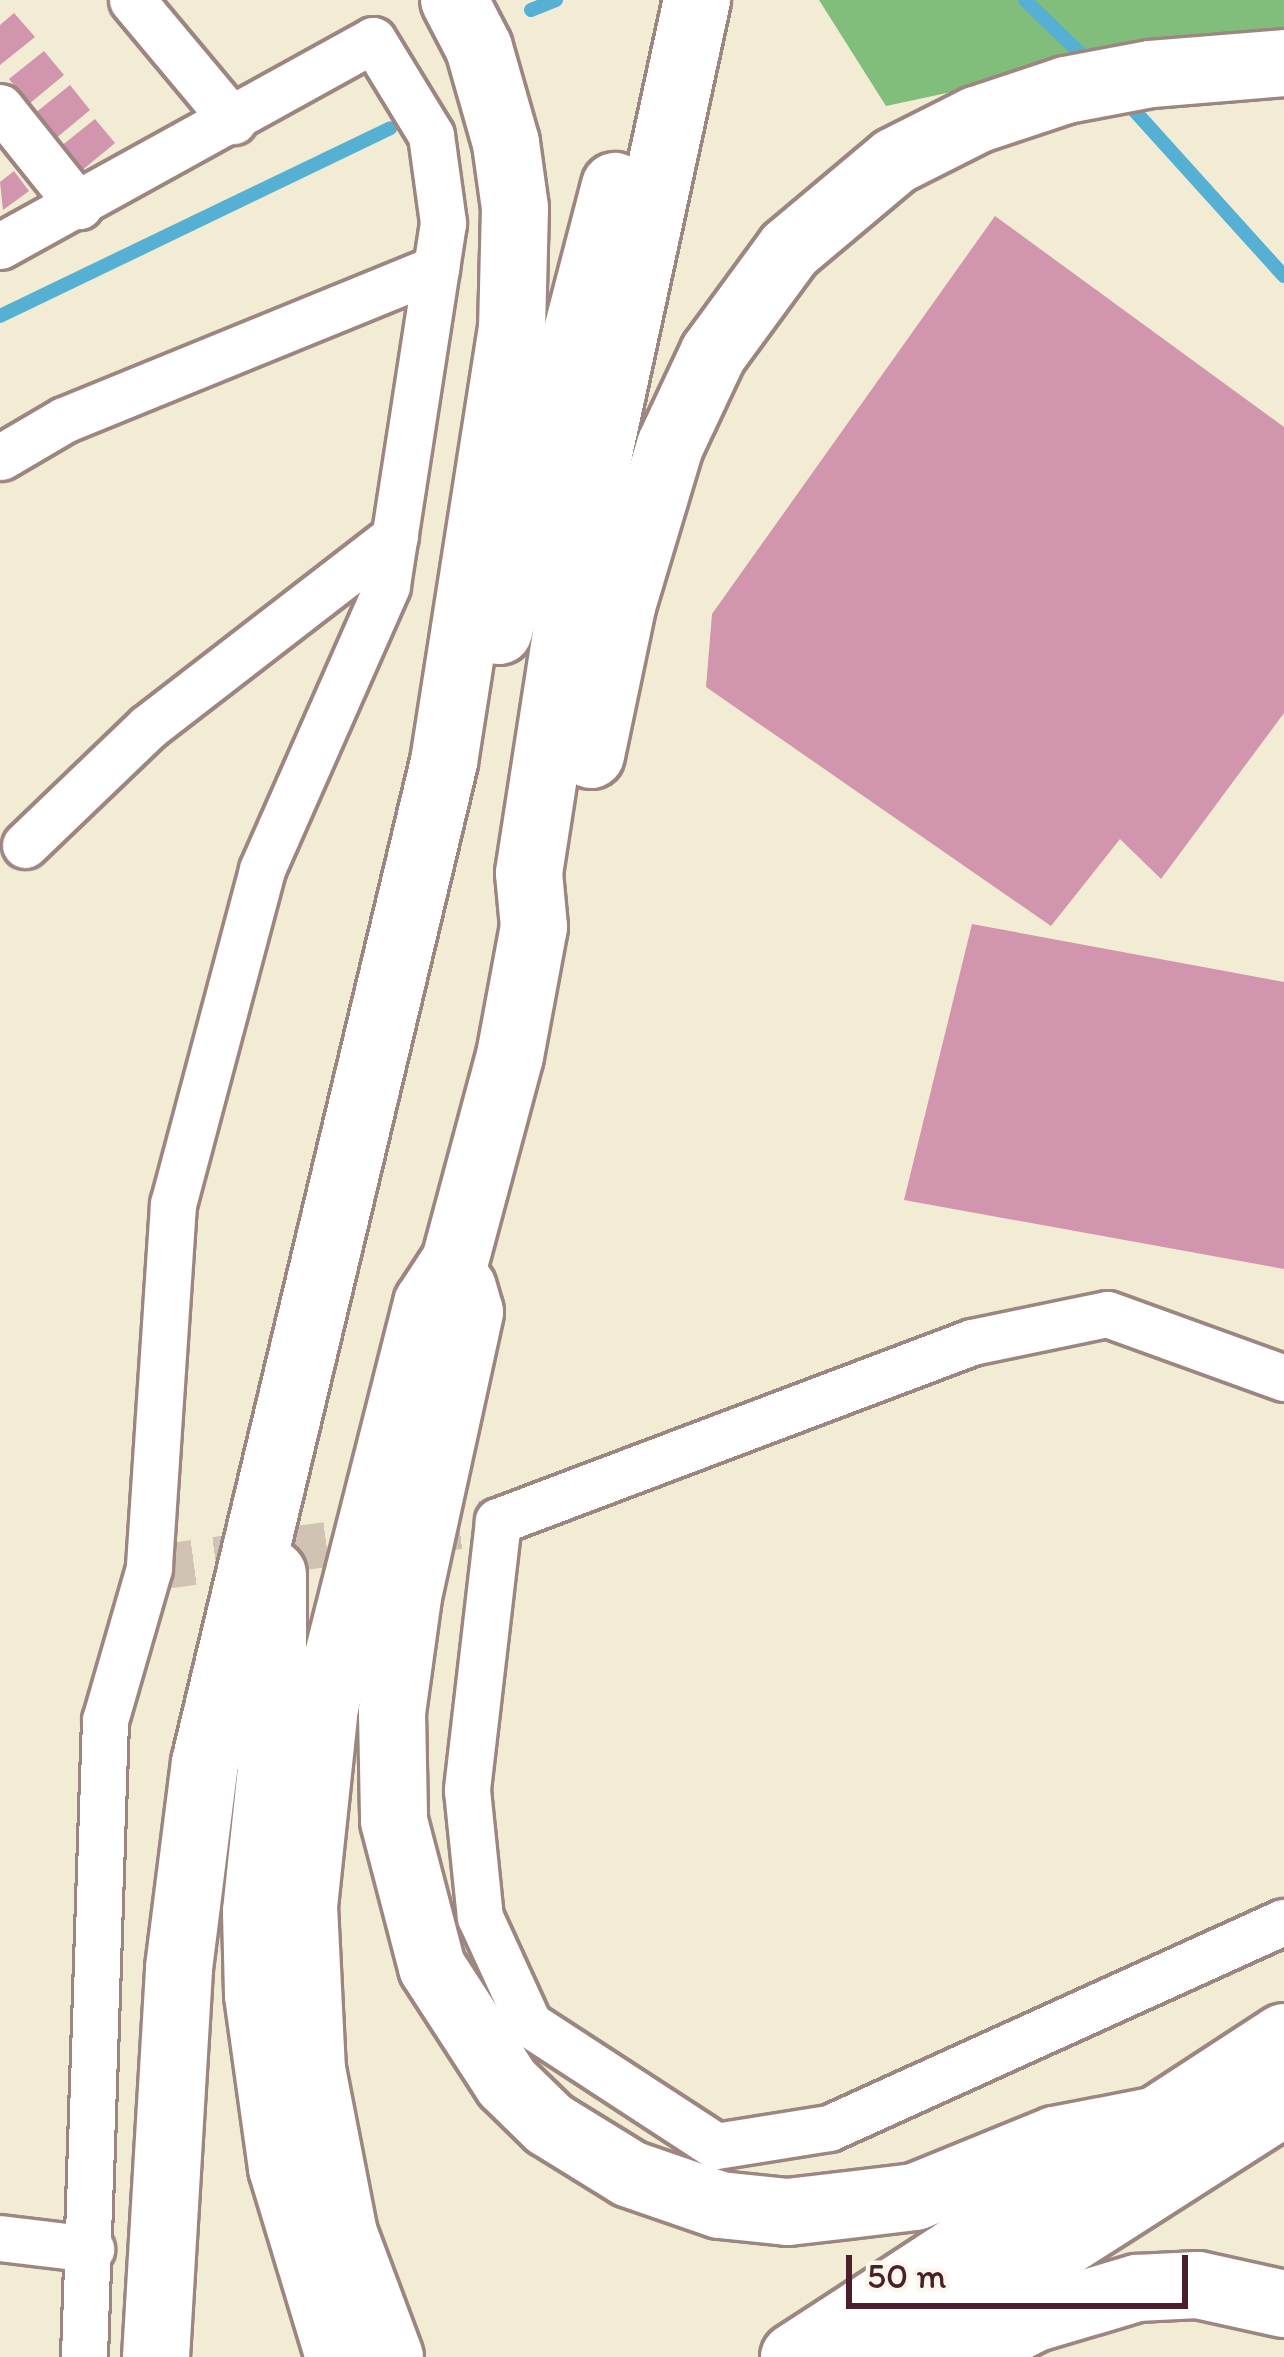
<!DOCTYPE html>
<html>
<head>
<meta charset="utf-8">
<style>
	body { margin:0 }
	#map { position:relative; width:1284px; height:2357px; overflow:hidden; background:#f3ecd5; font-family:Itim,sans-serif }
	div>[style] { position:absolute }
	.forest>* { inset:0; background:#81bd7b }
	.stream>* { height:14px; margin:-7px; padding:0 7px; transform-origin:7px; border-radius:7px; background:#55b0d3 }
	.building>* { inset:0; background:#d195ae }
	.minor-tunnel>* { height:45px; margin-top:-22.5px; transform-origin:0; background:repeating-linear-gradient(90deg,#d1c3b3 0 45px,transparent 0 67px) }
	.roads { filter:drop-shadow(3px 0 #9e8680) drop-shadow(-3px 0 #9e8680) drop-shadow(0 3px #9e8680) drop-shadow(0 -3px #9e8680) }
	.minor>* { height:45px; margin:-22.5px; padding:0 22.5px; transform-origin:22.5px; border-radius:22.5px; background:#fff }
	.highway>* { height:66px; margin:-33px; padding:0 33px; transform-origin:33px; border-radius:33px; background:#fff }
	span { translate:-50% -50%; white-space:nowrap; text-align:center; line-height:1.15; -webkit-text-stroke:10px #fbf7ec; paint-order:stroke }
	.scale { position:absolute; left:846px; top:2255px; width:342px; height:54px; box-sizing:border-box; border:6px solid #4a1f2b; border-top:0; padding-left:15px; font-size:36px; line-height:42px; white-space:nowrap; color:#4a1f2b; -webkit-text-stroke:9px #fbf7ec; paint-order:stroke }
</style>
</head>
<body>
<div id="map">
	<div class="forest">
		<i style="clip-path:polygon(819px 0,1284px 0,1284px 43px,1111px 58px,886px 106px)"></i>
	</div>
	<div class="stream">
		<i style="left:1025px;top:0;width:92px;rotate:44.1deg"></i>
		<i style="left:531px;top:10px;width:27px;rotate:-22deg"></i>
		<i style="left:1123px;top:98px;width:240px;rotate:47.9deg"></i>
		<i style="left:0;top:316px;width:433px;rotate:-25.7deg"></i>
	</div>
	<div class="building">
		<i style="clip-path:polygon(14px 13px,35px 37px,0 65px,0 25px)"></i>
		<i style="clip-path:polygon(44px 51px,64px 75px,29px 104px,9px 79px)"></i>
		<i style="clip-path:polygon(70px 85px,90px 110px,55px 139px,34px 114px)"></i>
		<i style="clip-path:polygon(95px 119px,115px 143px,80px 172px,60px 147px)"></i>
		<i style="clip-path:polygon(14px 171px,29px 191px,3px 210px,0 182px)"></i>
		<i style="clip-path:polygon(995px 216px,1284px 427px,1284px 713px,1161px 879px,1120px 839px,1051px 926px,706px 687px,712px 614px)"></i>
		<i style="clip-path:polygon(972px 924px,1284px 982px,1284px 1269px,904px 1200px)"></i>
	</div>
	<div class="minor-tunnel">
		<i style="left:149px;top:1568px;width:352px;rotate:-7.7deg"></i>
	</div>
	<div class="roads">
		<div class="minor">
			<i style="left:132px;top:0;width:158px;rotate:50.1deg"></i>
			<i style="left:0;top:107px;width:127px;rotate:51.4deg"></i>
			<i style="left:0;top:246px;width:426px;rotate:-28.9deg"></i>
			<i style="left:373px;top:40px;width:111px;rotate:58.6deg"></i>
			<i style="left:431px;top:135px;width:89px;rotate:82.2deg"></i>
			<i style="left:443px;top:223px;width:367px;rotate:98.8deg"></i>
			<i style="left:387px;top:586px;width:310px;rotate:113.8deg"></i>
			<i style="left:262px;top:870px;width:346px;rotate:104.9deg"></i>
			<i style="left:173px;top:1204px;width:365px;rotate:93.8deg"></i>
			<i style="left:149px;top:1568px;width:158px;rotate:106.1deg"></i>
			<i style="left:105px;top:1720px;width:637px;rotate:91.89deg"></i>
			<i style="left:1px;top:457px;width:73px;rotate:-30.4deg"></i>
			<i style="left:64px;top:420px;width:402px;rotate:-22.2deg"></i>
			<i style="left:25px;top:845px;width:170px;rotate:-43.8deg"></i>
			<i style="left:148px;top:727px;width:312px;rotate:-37.7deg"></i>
			<i style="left:1284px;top:1378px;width:188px;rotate:-160.1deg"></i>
			<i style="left:1107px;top:1314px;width:138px;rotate:168.3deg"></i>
			<i style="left:972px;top:1342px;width:507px;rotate:159.31deg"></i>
			<i style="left:498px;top:1521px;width:271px;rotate:96.6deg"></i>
			<i style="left:467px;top:1790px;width:128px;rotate:84.2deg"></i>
			<i style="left:480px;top:1917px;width:118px;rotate:65.4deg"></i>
			<i style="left:529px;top:2024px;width:223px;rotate:33.1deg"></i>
			<i style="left:716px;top:2146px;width:114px;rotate:-9.1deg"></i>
			<i style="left:829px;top:2128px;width:499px;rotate:-24.4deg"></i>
			<i style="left:0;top:2238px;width:92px;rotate:6.9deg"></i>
		</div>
		<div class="highway">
			<i style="left:499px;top:631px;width:460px;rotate:-75.4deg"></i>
			<i style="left:591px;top:755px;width:152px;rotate:-78.2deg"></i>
			<i style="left:622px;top:606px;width:167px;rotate:-73.3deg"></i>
			<i style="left:670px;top:446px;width:102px;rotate:-64.9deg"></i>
			<i style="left:713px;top:354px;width:129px;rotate:-53.8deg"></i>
			<i style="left:789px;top:250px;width:138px;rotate:-40deg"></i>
			<i style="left:895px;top:161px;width:91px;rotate:-26.8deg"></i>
			<i style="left:976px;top:120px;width:95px;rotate:-18.4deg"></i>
			<i style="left:1066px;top:90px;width:86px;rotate:-10.7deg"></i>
			<i style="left:1151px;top:74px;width:133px;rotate:-4.7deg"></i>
			<i style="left:463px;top:1288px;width:25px;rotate:74deg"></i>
			<i style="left:470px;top:1312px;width:292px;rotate:102.3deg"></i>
			<i style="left:408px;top:1597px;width:116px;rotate:97.9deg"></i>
			<i style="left:392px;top:1712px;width:109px;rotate:88.9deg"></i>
			<i style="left:394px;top:1821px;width:151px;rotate:75.4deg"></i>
			<i style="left:432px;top:1967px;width:138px;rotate:57.1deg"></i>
			<i style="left:507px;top:2083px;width:59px;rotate:44.3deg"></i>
			<i style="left:549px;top:2124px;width:95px;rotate:31.7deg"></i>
			<i style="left:630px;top:2174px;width:95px;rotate:19deg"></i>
			<i style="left:720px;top:2205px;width:68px;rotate:5.9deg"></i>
			<i style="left:788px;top:2212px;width:128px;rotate:-6.7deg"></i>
			<i style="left:915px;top:2197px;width:151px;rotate:-22.2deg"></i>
			<i style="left:1055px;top:2140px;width:105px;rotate:-11deg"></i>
			<i style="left:273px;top:1574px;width:176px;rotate:90deg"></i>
			<i style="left:273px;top:1750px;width:163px;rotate:96deg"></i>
			<i style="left:256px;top:1912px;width:83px;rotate:88.6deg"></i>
			<i style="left:258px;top:1995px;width:175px;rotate:82.1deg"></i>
			<i style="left:282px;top:2168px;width:197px;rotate:73.2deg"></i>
			<i style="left:156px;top:2357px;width:390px;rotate:-86.6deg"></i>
			<i style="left:179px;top:1968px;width:207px;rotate:-82.8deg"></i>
			<i style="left:205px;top:1763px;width:1029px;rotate:-76.57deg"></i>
			<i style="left:444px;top:762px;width:437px;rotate:-81.1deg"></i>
			<i style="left:512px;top:330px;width:122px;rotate:-88.6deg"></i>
			<i style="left:515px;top:208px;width:66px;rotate:-97.9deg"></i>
			<i style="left:506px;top:143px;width:99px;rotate:-105.9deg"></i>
			<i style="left:479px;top:48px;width:54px;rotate:-117.5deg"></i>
			<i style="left:390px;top:2357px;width:131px;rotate:-110.5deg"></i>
			<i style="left:344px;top:2234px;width:167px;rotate:-101deg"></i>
			<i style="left:312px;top:2070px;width:164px;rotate:-92.8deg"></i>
			<i style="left:304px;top:1906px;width:200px;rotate:-84deg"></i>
			<i style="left:325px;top:1707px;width:416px;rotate:-75.8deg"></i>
			<i style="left:427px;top:1304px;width:51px;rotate:-56.9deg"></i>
			<i style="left:455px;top:1261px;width:212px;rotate:-75deg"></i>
			<i style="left:510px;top:1056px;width:131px;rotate:-79.5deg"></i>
			<i style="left:534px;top:927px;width:54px;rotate:-95.3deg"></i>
			<i style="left:529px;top:873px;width:341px;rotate:-81.2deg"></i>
			<i style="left:581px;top:536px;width:548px;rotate:-77.79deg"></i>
			<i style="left:794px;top:2357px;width:585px;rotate:-33.15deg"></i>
			<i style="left:886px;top:2357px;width:473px;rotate:-32.6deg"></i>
			<i style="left:960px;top:2357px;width:82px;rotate:-27.5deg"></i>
			<i style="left:1033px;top:2319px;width:109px;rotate:-16.6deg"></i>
			<i style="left:1137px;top:2288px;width:61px;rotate:-2.8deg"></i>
			<i style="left:1198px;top:2285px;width:88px;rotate:12.5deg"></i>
		</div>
	</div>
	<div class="scale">50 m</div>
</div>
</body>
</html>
